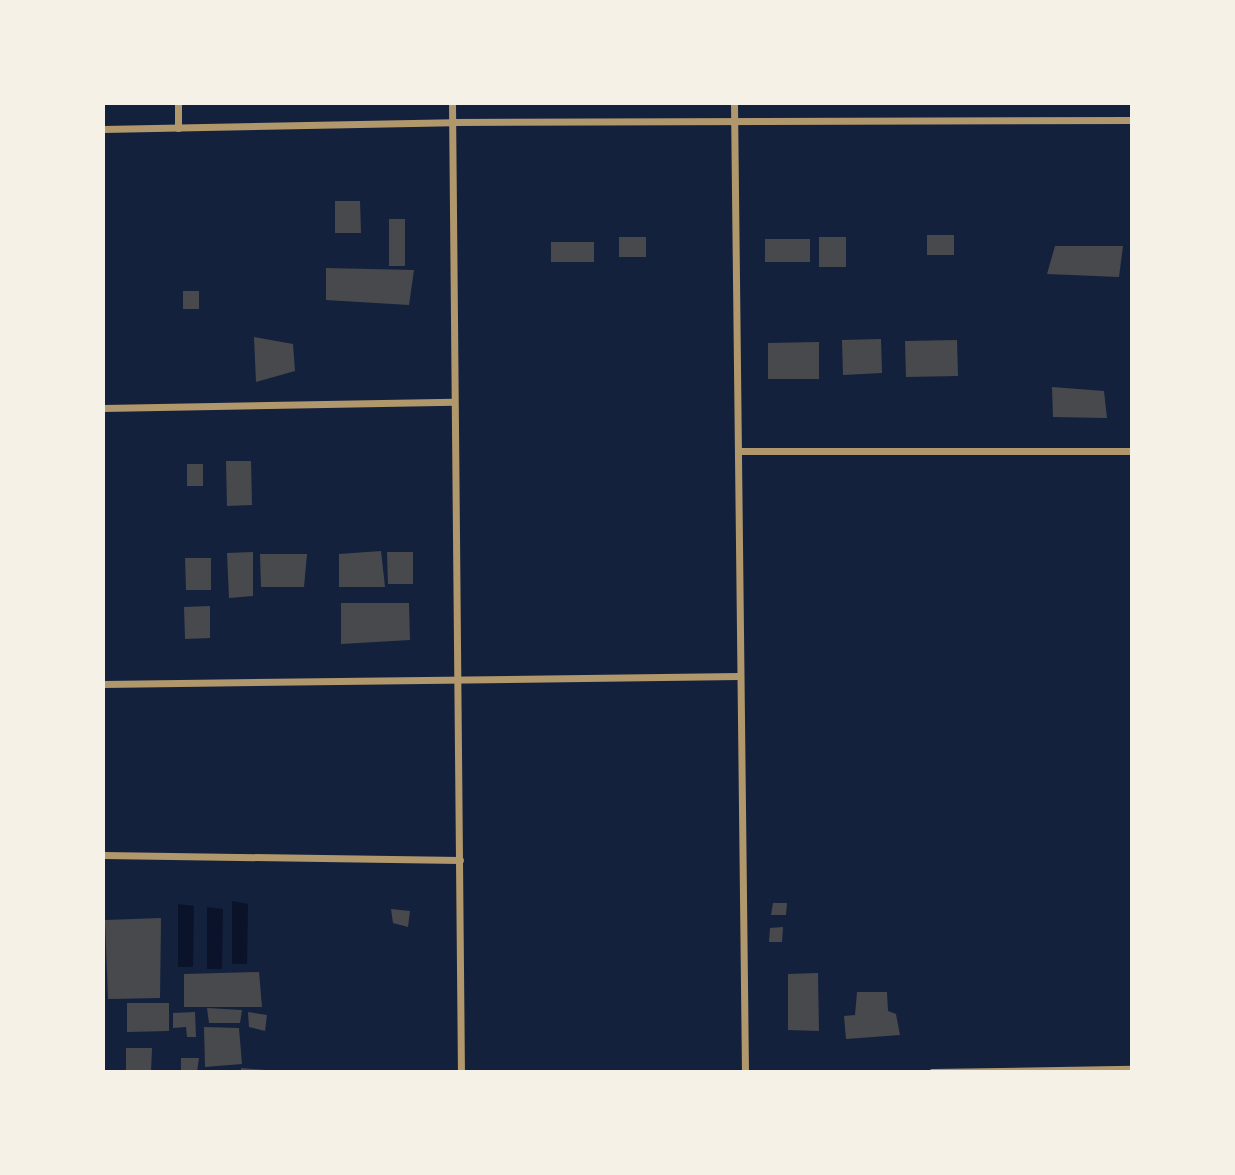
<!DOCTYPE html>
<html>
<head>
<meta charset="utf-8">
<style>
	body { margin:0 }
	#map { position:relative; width:1235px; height:1175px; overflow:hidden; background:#14213d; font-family:Poppins,sans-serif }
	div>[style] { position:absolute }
	.water>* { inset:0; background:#0b132b }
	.building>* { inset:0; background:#48494c }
	.minor>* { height:7px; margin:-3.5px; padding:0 3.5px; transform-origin:3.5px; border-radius:3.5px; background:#b1986c }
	span { translate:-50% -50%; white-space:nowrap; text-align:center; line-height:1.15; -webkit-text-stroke:6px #f6f1e7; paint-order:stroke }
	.frame { position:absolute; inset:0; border:105px solid #f6f1e7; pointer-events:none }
</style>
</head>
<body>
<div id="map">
	<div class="water">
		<i style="clip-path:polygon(232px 901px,248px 904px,247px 964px,232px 964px)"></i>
		<i style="clip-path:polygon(178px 904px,194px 906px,193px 967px,178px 967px)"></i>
		<i style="clip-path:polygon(207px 907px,223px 909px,222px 969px,207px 969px)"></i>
	</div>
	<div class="building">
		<i style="clip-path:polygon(335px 201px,360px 201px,361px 233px,335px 233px)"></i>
		<i style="clip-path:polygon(389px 219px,405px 219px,405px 266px,389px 266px)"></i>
		<i style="clip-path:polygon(927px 235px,954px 235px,954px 255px,927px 255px)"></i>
		<i style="clip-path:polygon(619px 237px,646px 237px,646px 257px,619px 257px)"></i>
		<i style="clip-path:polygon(819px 237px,846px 237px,846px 267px,819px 267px)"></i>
		<i style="clip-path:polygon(765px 239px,810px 239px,810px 262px,765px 262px)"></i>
		<i style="clip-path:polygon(551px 242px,594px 242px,594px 262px,551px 262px)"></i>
		<i style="clip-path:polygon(1055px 246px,1123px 246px,1119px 277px,1047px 274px)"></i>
		<i style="clip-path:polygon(326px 268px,414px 270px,409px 305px,326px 300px)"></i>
		<i style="clip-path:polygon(183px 291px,199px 291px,199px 309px,183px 309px)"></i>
		<i style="clip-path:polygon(254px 337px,293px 344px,295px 371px,256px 382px)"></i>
		<i style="clip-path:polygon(881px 339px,882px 373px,843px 375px,842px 340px)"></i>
		<i style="clip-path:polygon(957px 340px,958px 376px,906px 377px,905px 341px)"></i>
		<i style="clip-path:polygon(819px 342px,819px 379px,768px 379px,768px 343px)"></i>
		<i style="clip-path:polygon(1052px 387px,1104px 391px,1107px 418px,1053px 417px)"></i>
		<i style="clip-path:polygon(226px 461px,251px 461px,252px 505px,227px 506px)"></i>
		<i style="clip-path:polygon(187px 464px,203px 464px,203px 486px,187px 486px)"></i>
		<i style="clip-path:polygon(381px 551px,385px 587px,339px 587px,339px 554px)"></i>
		<i style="clip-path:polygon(253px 552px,253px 596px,229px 598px,227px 553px)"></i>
		<i style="clip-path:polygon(387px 552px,413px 552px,413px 584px,388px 584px)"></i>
		<i style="clip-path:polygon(260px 554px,307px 554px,304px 587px,261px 587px)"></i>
		<i style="clip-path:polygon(185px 558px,211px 558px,211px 590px,186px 590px)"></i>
		<i style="clip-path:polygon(341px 603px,409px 603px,410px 640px,341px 644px)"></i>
		<i style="clip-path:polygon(210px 606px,210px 638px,185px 639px,184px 607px)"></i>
		<i style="clip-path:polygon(773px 903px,787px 903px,786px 915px,771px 915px)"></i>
		<i style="clip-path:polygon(391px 909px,410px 911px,408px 927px,393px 923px)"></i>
		<i style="clip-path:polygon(161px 918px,160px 998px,108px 999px,105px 920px)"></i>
		<i style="clip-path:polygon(783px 927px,782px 942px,769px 942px,770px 928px)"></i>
		<i style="clip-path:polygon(259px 972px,262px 1007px,184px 1007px,184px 974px)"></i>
		<i style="clip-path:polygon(818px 973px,819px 1031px,788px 1030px,788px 974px)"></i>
		<i style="clip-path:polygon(857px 992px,887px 992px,888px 1011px,896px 1014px,900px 1035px,846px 1039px,844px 1016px,855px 1015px)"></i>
		<i style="clip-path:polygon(127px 1003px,169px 1003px,169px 1031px,127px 1032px)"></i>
		<i style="clip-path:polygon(207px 1008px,242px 1010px,240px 1023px,209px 1023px)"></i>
		<i style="clip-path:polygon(195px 1012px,196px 1037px,187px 1037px,186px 1027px,173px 1028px,173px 1013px)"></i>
		<i style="clip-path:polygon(248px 1012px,267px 1015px,265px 1031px,249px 1027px)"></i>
		<i style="clip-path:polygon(204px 1027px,239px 1028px,242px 1064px,205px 1067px)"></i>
		<i style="clip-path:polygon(126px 1048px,152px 1048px,151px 1072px,126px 1072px)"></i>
		<i style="clip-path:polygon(181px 1058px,199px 1058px,197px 1072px,181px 1072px)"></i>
		<i style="clip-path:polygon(241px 1068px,266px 1070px,266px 1072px,241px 1072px)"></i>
	</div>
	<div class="minor">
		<i style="left:452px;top:103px;width:969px;rotate:89.47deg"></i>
		<i style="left:734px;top:103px;width:969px;rotate:89.35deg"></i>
		<i style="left:178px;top:128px;width:25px;rotate:-90deg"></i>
		<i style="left:103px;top:129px;width:349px;rotate:-1.1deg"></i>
		<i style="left:452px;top:122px;width:680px;rotate:-0.17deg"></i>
		<i style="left:103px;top:408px;width:351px;rotate:-1deg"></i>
		<i style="left:738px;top:451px;width:394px"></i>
		<i style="left:103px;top:684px;width:636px;rotate:-0.72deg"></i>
		<i style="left:103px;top:855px;width:357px;rotate:0.8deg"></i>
		<i style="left:932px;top:1072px;width:200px;rotate:-0.9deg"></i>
	</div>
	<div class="frame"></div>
</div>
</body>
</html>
